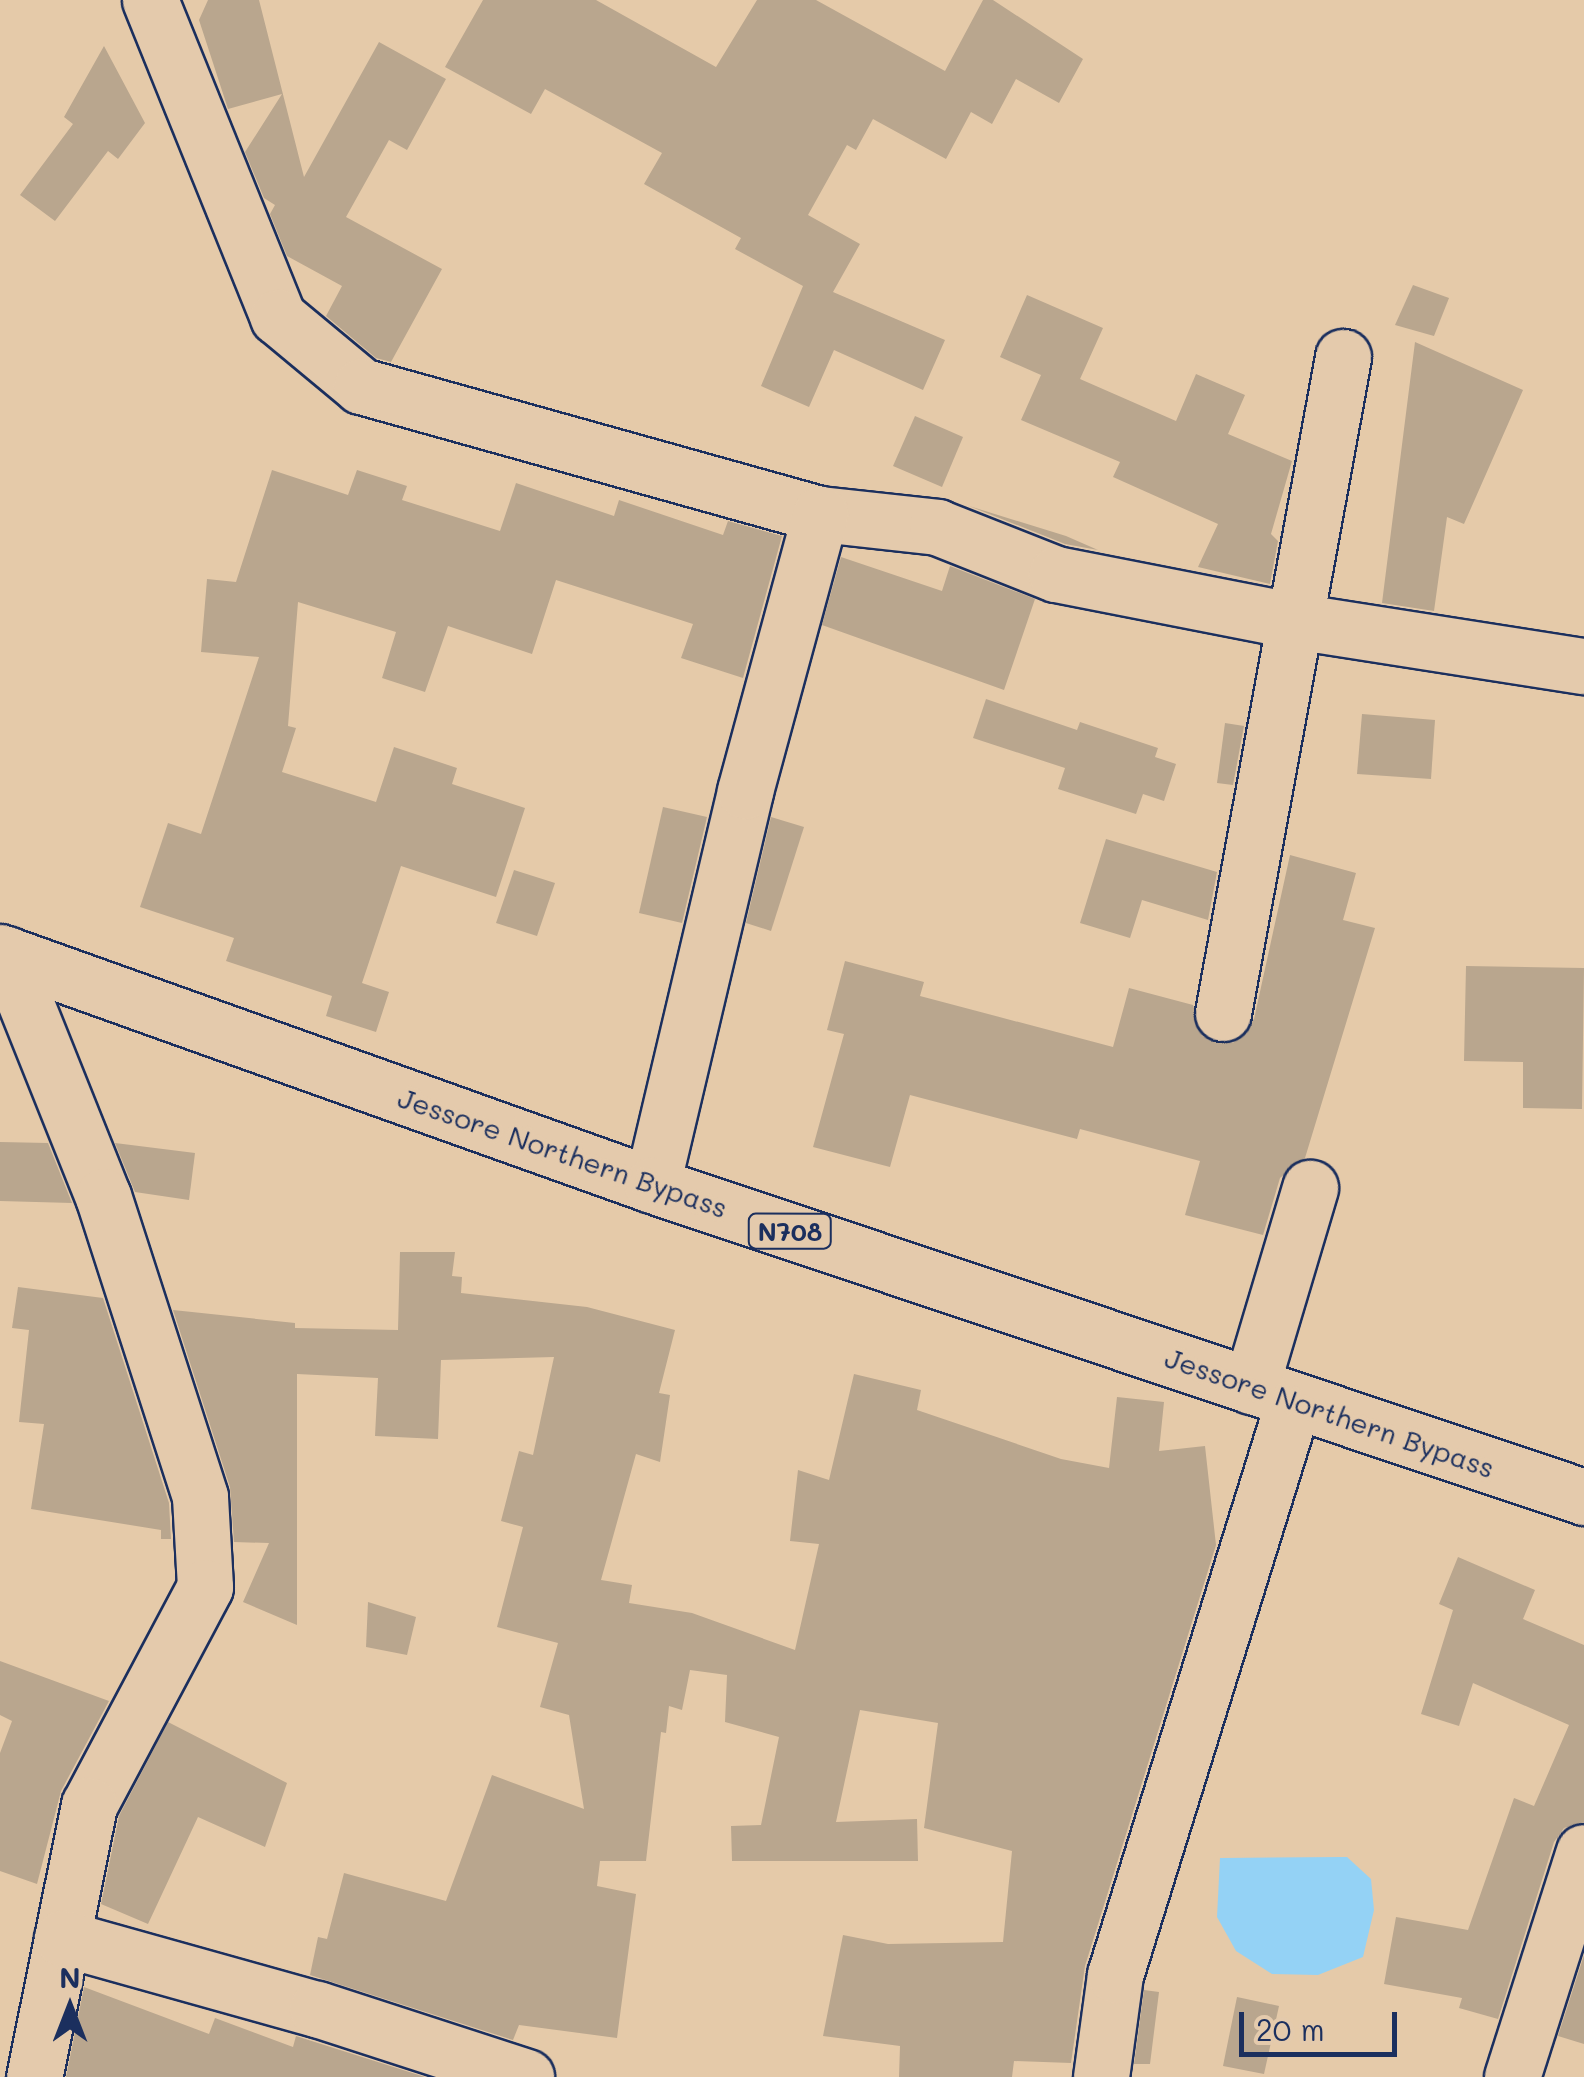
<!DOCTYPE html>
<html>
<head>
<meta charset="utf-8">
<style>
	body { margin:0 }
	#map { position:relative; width:1584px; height:2077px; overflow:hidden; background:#e5caa9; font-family:Mali,sans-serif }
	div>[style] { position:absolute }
	.water>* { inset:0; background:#94d2f5 }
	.building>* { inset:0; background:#b9a68e }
	.roads { filter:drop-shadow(2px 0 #1b2f5e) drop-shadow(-2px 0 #1b2f5e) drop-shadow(0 2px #1b2f5e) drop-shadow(0 -2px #1b2f5e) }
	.minor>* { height:55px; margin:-27.5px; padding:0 27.5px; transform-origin:27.5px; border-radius:27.5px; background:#e4caac }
	.highway>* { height:55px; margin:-27.5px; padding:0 27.5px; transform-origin:27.5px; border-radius:27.5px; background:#e4caac }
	span { translate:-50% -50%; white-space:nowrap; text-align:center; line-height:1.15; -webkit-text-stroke:9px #e4caac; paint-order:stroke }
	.shield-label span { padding:2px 8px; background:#e4caac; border:2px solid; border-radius:8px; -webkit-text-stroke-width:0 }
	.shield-label { font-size:25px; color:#1b2f5e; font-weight:700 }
	.street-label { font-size:28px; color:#1b2f5e }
	.north { position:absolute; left:20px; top:1957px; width:100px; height:100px; -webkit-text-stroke:8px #e4caac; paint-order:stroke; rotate:0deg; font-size:28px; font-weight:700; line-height:40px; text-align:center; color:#1b2f5e }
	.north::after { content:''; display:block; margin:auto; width:35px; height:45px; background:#1b2f5e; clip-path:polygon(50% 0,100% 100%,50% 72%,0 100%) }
	.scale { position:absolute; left:1239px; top:2012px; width:158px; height:45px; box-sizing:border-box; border:5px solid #1b2f5e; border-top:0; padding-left:12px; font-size:30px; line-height:35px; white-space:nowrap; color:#1b2f5e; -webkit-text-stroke:8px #e4caac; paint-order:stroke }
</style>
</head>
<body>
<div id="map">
	<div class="water">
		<i style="clip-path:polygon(1347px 1857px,1371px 1879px,1374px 1910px,1363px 1957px,1318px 1975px,1272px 1974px,1236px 1951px,1217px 1917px,1220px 1858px)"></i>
	</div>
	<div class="building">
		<i style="clip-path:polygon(208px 0,259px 0,304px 177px,379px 42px,446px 79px,407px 150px,389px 140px,346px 217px,442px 269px,391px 362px,376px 358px,326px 316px,342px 286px,287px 256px,270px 214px,275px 205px,264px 198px,245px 152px,282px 94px,228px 109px,199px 20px)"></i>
		<i style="clip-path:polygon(483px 0,596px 0,716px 67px,757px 0,816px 0,945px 71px,983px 0,993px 0,1083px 59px,1059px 103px,1016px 79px,992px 124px,971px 112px,946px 159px,873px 119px,856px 150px,847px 145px,808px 215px,860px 244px,833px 292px,945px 340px,923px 390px,834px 350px,809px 407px,761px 386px,803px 286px,735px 249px,741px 238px,644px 184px,662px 153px,545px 89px,531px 114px,445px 67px)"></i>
		<i style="clip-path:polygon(104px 46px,145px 123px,118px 159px,108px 151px,55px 221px,20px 195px,73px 124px,64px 117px)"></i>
		<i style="clip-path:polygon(1413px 285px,1449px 298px,1434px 336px,1395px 325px)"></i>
		<i style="clip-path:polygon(1027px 295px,1103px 328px,1080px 379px,1176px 421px,1196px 374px,1245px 395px,1228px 434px,1292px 461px,1271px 534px,1278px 541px,1270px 584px,1198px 567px,1218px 524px,1113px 477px,1120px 462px,1021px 420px,1041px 375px,1000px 357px)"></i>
		<i style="clip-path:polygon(1415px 342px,1523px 390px,1464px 524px,1447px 517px,1434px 611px,1382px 603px)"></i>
		<i style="clip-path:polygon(915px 416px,963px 437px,942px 487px,893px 466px)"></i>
		<i style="clip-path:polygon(272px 470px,348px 495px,357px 470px,407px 486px,402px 500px,500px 531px,516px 483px,614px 516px,619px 500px,723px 535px,728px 521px,782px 536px,743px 678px,681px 658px,693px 624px,556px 580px,532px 654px,448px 626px,425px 692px,382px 678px,396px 632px,298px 602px,288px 726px,296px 728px,282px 772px,376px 802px,394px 747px,457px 768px,452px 784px,525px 808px,496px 897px,401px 866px,362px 983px,389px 992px,376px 1032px,326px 1016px,332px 996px,226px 961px,234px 938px,140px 907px,168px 823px,201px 834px,259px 657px,201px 652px,207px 579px,236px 582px)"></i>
		<i style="clip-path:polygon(969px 506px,1066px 536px,1098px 550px,1065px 544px)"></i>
		<i style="clip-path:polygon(841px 557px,942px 591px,950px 566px,1035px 599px,1004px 690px,822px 625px)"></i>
		<i style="clip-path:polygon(986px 699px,1077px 730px,1080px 722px,1158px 748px,1155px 757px,1176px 764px,1164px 801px,1143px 794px,1136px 814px,1058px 789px,1065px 768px,973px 738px)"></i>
		<i style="clip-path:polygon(1362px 714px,1435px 720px,1431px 779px,1357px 774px)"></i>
		<i style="clip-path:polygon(1225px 723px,1244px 726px,1233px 785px,1217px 783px)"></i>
		<i style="clip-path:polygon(663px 807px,707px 817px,682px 923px,639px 913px)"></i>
		<i style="clip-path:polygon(771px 817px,804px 827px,771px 931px,746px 923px)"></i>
		<i style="clip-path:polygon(1106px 839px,1217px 872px,1208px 920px,1142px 900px,1130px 938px,1080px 923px)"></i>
		<i style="clip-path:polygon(1290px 855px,1356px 873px,1343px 920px,1375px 928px,1305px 1158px,1280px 1178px,1263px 1235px,1185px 1215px,1200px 1161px,1080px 1129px,1077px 1139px,910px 1095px,890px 1167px,813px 1147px,844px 1034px,827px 1030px,845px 961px,924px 982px,920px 996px,1113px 1047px,1129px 988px,1193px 1005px,1202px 1036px,1233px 1043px,1254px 1019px)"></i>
		<i style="clip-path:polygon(514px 870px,555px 883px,537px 936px,496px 923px)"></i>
		<i style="clip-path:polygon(1466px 966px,1584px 968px,1582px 1109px,1523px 1108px,1523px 1062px,1464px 1061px)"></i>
		<i style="clip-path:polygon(0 1142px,48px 1143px,72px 1203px,0 1201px)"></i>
		<i style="clip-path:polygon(115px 1143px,195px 1153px,189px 1200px,135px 1192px)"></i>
		<i style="clip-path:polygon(400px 1252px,455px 1252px,452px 1276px,462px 1277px,461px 1293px,587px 1307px,675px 1330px,659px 1393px,670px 1395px,660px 1462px,636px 1454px,601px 1580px,632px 1585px,629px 1603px,692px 1613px,795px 1650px,819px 1544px,790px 1541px,798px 1470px,829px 1480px,854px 1374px,921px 1390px,917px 1410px,1061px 1459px,1109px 1468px,1117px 1397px,1164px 1402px,1159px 1451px,1205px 1446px,1216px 1545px,1085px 1966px,1071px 2063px,1014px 2061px,1012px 2077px,899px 2077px,900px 2046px,823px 2036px,843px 1935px,888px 1944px,1003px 1942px,1012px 1851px,924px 1828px,938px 1723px,860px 1710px,836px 1822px,917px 1819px,918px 1861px,732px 1861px,731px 1826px,761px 1825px,779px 1737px,725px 1722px,727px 1675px,690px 1670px,682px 1710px,669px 1706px,666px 1733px,661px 1732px,646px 1861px,600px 1861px,597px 1886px,636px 1894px,617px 2038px,519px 2025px,513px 2040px,310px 1975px,318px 1937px,327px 1939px,344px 1873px,446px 1901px,492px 1775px,584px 1809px,569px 1715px,540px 1707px,558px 1643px,497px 1627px,523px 1527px,501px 1521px,519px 1451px,533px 1455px,554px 1357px,441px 1360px,438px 1439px,375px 1436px,378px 1378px,297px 1374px,297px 1625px,243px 1602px,269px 1543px,234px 1542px,230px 1487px,173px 1310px,295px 1323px,295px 1328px,398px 1330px)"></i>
		<i style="clip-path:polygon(18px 1287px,103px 1298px,169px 1503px,171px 1539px,161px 1539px,161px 1530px,31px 1509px,44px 1424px,19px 1422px,29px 1330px,12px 1328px)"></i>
		<i style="clip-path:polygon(1458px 1557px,1535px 1590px,1523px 1619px,1584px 1645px,1584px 1822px,1564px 1828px,1554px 1842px,1498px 2019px,1459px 2008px,1462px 1998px,1384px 1984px,1396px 1917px,1468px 1930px,1514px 1798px,1534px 1806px,1569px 1725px,1473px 1683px,1459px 1726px,1421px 1714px,1453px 1610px,1439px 1604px)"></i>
		<i style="clip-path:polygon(368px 1602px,416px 1617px,407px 1655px,366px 1647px)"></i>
		<i style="clip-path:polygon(0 1661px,109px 1701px,61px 1791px,37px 1884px,0 1871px,0 1753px,12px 1721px,0 1715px)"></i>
		<i style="clip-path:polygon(168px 1722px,287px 1783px,265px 1847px,198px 1817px,148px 1924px,101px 1904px,119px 1816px)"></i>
		<i style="clip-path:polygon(1584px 1955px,1584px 2044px,1558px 2036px)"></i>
		<i style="clip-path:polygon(84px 1987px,209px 2034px,215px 2018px,293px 2047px,296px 2036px,425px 2077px,66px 2077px)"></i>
		<i style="clip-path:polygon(1144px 1990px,1159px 1992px,1150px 2064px,1134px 2064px)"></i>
		<i style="clip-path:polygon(1237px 1997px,1279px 2006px,1264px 2074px,1223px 2066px)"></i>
	</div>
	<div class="roads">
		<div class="minor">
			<i style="left:150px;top:0;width:342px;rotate:68deg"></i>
			<i style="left:278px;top:317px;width:108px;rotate:39.7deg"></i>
			<i style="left:361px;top:386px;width:477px;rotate:15.6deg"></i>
			<i style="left:820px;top:514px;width:118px;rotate:6.3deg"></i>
			<i style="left:937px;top:527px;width:128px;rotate:21.6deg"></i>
			<i style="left:1056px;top:574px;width:244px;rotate:11.1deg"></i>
			<i style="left:1295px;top:621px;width:292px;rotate:8.9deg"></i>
			<i style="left:6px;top:954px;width:261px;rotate:68.2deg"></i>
			<i style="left:103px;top:1196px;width:316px;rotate:72.1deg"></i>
			<i style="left:200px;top:1497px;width:90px;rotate:86.8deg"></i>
			<i style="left:205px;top:1587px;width:247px;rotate:118deg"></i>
			<i style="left:89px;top:1805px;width:278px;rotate:101.4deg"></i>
			<i style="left:1223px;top:1013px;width:667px;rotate:-79.63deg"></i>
			<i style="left:652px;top:1185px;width:405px;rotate:-76.7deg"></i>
			<i style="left:745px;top:791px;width:287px;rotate:-74.8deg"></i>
			<i style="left:1251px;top:1386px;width:207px;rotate:-73.4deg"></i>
			<i style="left:62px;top:1938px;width:265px;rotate:15.6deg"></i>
			<i style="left:317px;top:2009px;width:220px;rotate:18deg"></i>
			<i style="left:1101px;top:2077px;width:103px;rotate:-82.2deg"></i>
			<i style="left:1115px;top:1975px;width:602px;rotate:-72.71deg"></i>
			<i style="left:1512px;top:2077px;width:236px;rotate:-72.3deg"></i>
		</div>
		<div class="highway">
			<i style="left:0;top:952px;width:692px;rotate:19.66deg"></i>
			<i style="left:652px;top:1185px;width:983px;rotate:18.51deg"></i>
		</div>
	</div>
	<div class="shield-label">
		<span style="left:790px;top:1231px">N708</span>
	</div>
	<div class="street-label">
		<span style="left:563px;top:1152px;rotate:19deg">Jessore Northern Bypass</span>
		<span style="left:1330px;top:1412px;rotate:19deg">Jessore Northern Bypass</span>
	</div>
	<div class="north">N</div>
	<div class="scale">20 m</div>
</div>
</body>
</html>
